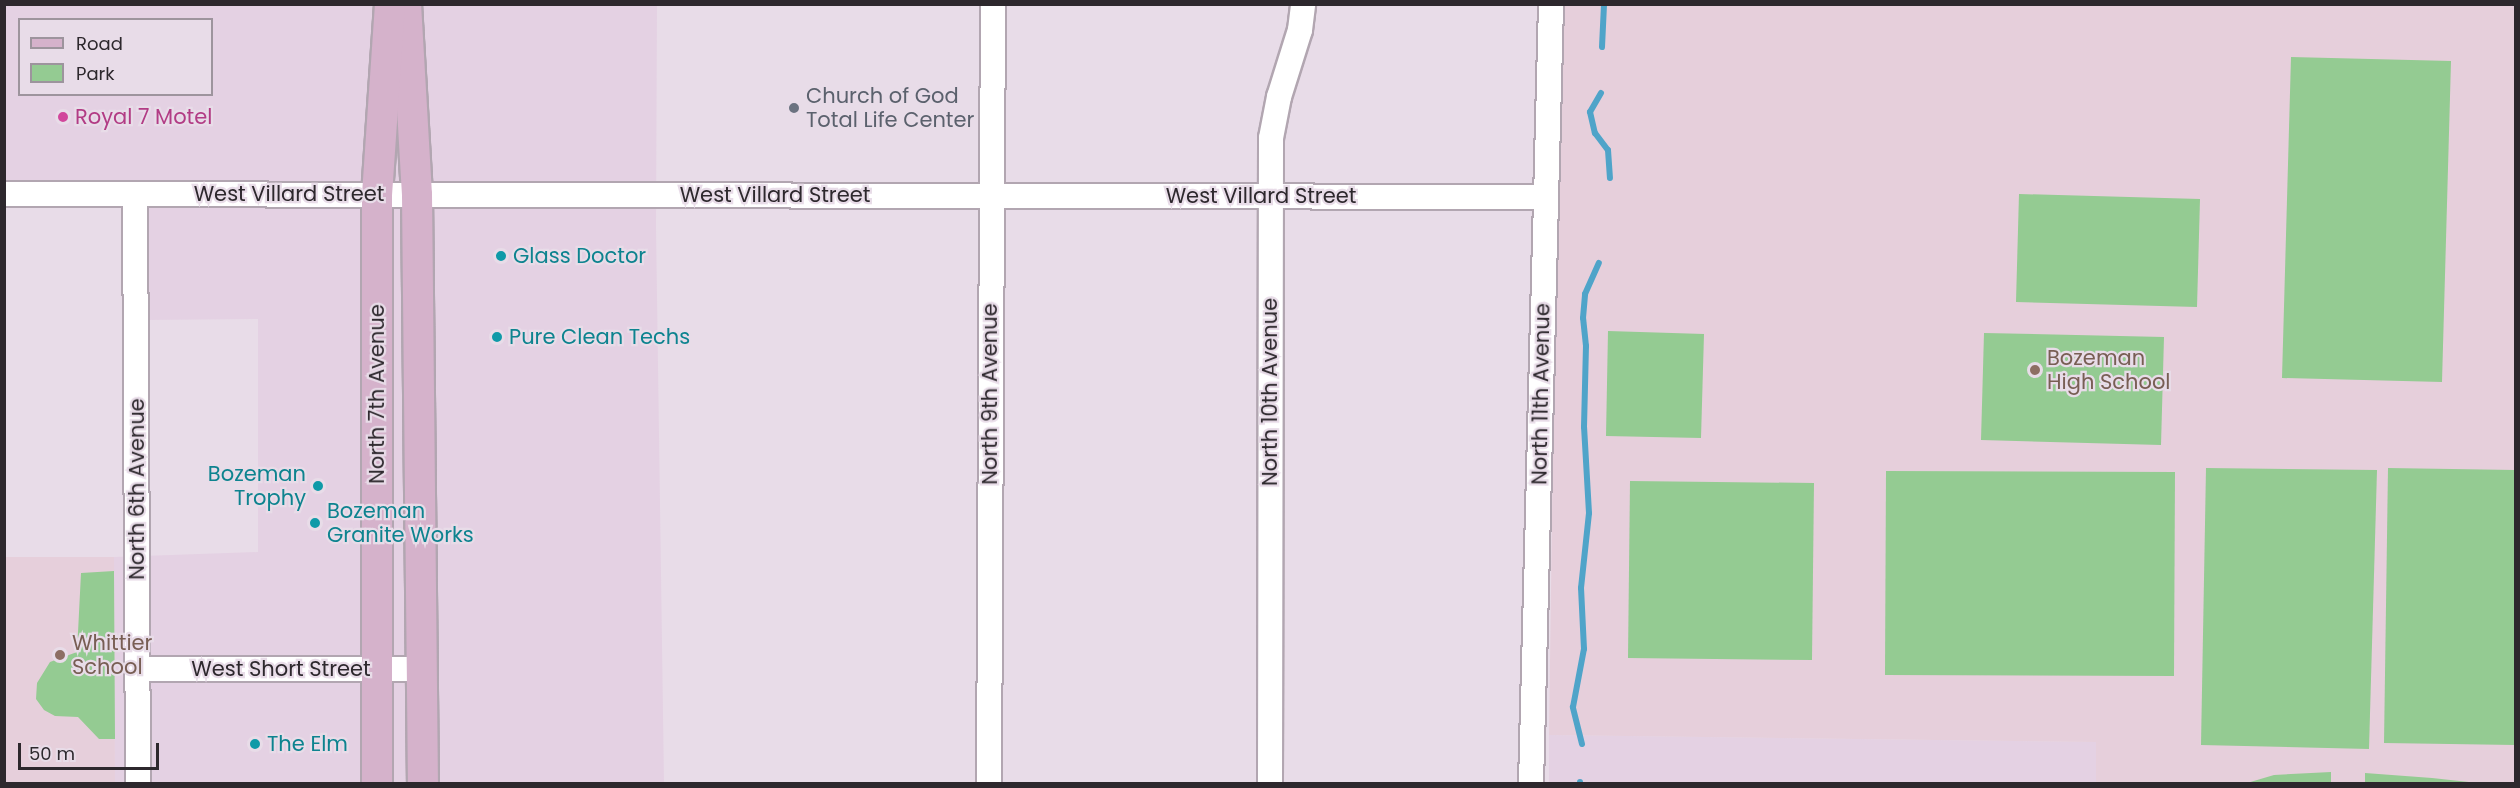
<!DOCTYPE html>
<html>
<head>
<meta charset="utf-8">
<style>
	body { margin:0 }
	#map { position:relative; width:2520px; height:788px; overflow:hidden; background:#e8dce8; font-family:Poppins,sans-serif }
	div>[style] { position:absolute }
	.built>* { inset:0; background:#e4d1e3 }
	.education>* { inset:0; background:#e6cfdb }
	.green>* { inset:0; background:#94cb92 }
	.stream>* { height:6px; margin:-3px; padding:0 3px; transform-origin:3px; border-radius:3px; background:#4fa4c9 }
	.roads { filter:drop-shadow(2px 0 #b2a6b1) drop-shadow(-2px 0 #b2a6b1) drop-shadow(0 2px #b2a6b1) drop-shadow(0 -2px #b2a6b1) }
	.minor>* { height:24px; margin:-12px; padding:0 12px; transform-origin:12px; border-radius:12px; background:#fff }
	.major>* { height:30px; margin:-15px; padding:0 15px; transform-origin:15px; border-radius:15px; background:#d5b2cb }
	.dots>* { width:16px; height:16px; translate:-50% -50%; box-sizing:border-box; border:3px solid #e8dce8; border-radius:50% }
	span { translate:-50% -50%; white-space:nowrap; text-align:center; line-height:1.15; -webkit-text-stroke:4.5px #e8dce8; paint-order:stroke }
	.worship-label { font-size:21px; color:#5b616d }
	.left { translate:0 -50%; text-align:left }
	.hotel-label { font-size:21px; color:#b23c85 }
	.street-label { font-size:21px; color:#2d282d }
	.culture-label { font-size:21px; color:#0d838f }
	.right { translate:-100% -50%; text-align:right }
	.education-label { font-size:21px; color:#785e54 }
	.frame { position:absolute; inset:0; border:6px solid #2d282d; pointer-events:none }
	.legend { position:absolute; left:18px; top:18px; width:195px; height:78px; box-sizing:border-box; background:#e8dce8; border:2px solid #9d949d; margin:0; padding:8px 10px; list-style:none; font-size:18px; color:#2d282d }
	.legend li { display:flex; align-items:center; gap:12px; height:30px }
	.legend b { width:30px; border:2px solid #9d949d }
	.scale { position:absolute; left:18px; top:743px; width:141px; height:27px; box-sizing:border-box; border:3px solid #2d282d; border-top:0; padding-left:8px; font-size:18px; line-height:21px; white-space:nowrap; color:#2d282d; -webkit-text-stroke:4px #e8dce8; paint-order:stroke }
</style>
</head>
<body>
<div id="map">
	<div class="built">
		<i style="clip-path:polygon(evenodd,5px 5px,657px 5px,656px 226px,664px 783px,115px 783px,114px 557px,258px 552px,258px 319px,143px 320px,145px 190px,5px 188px,5px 5px,20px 20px,212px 20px,212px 94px,20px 94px,20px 20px)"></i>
		<i style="clip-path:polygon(1549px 735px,2097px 742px,2097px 783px,1549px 784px)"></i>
	</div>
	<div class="education">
		<i style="clip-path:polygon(1559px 5px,2515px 5px,2515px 783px,2096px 783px,2096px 742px,1549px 735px)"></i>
		<i style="clip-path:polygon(4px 557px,114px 557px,115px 783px,5px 783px)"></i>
	</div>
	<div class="green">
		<i style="clip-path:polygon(2291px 57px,2451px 61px,2442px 382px,2282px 378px)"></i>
		<i style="clip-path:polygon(2019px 194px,2200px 199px,2197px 307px,2016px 302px)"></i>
		<i style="clip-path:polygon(1608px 331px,1704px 334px,1701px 438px,1606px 436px)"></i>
		<i style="clip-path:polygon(1984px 333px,2164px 337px,2161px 445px,1981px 440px)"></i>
		<i style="clip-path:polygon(2206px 468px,2377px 470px,2369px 749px,2201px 745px)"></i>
		<i style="clip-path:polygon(2388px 468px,2515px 470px,2515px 745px,2384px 743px)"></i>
		<i style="clip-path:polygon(1886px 471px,2175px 472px,2174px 676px,1885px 675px)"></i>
		<i style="clip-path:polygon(1630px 481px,1814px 483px,1812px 660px,1628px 658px)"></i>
		<i style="clip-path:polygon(114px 571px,115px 739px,99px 739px,78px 717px,55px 716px,44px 710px,36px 699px,37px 683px,50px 662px,77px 652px,81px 573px)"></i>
		<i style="clip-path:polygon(2331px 772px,2331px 783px,2247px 783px,2274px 775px)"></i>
		<i style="clip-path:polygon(2365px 773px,2432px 778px,2478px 783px,2365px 783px)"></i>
	</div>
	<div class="stream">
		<i style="left:1602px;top:47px;width:43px;rotate:-87.3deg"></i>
		<i style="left:1601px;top:93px;width:22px;rotate:120deg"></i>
		<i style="left:1590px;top:112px;width:22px;rotate:77deg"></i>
		<i style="left:1595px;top:133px;width:21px;rotate:53deg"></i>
		<i style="left:1608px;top:150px;width:28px;rotate:86deg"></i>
		<i style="left:1582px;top:744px;width:38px;rotate:-104deg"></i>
		<i style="left:1573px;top:707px;width:59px;rotate:-79.3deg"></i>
		<i style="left:1584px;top:649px;width:61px;rotate:-92.8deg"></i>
		<i style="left:1581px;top:588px;width:75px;rotate:-83.9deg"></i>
		<i style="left:1589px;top:513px;width:86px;rotate:-93.3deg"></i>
		<i style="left:1584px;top:427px;width:81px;rotate:-88.6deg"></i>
		<i style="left:1586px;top:346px;width:28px;rotate:-96deg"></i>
		<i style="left:1583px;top:318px;width:24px;rotate:-85deg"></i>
		<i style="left:1585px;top:294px;width:34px;rotate:-66deg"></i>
		<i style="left:1580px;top:784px;width:2px;rotate:-90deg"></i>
	</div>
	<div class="roads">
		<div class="minor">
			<i style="left:4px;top:194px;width:1542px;rotate:0.11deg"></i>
			<i style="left:135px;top:194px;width:590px;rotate:89.71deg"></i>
			<i style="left:139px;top:669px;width:284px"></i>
			<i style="left:989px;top:784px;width:780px;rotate:-89.71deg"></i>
			<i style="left:1270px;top:784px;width:646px;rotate:-89.91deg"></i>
			<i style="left:1271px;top:138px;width:42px;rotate:-79deg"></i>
			<i style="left:1279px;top:97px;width:70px;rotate:-72.6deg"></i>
			<i style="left:1300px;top:30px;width:26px;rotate:-83deg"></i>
			<i style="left:1531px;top:784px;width:780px;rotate:-88.53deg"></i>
		</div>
		<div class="major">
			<i style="left:406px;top:4px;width:191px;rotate:86.7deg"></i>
			<i style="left:417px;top:195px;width:589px;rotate:89.42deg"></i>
			<i style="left:377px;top:784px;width:589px;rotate:-90deg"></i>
			<i style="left:377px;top:195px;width:191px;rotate:-86.1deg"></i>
		</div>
	</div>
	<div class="dots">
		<i style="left:794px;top:108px;background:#6b7280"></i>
		<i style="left:63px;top:117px;background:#d1479c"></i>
		<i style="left:501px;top:256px;background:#0f9aa8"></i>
		<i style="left:497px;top:337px;background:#0f9aa8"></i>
		<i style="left:2035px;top:370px;background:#8d6e63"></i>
		<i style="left:318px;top:486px;background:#0f9aa8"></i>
		<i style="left:315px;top:523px;background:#0f9aa8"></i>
		<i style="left:60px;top:655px;background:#8d6e63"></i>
		<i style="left:255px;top:744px;background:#0f9aa8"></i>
	</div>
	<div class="worship-label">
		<span class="left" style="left:806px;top:108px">Church of God<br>Total Life Center</span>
	</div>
	<div class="hotel-label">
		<span class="left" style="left:75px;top:117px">Royal 7 Motel</span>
	</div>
	<div class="street-label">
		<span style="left:289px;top:194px">West Villard Street</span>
		<span style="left:775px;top:195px">West Villard Street</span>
		<span style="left:1261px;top:196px">West Villard Street</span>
		<span style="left:1270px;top:392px;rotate:-90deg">North 10th Avenue</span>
		<span style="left:377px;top:394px;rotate:-90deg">North 7th Avenue</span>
		<span style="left:990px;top:394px;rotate:-90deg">North 9th Avenue</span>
		<span style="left:1541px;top:394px;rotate:-89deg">North 11th Avenue</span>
		<span style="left:137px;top:489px;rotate:-90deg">North 6th Avenue</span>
		<span style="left:281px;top:669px">West Short Street</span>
	</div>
	<div class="culture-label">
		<span class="left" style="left:513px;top:256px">Glass Doctor</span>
		<span class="left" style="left:509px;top:337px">Pure Clean Techs</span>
		<span class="right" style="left:306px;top:486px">Bozeman<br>Trophy</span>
		<span class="left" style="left:327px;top:523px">Bozeman<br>Granite Works</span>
		<span class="left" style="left:267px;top:744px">The Elm</span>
	</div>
	<div class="education-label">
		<span class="left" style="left:2047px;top:370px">Bozeman<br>High School</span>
		<span class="left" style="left:72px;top:655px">Whittier<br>School</span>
	</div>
	<div class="frame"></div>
	<ul class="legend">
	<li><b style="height:8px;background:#d5b2cb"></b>Road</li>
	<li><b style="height:16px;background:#94cb92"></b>Park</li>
	</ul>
	<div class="scale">50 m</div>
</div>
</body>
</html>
